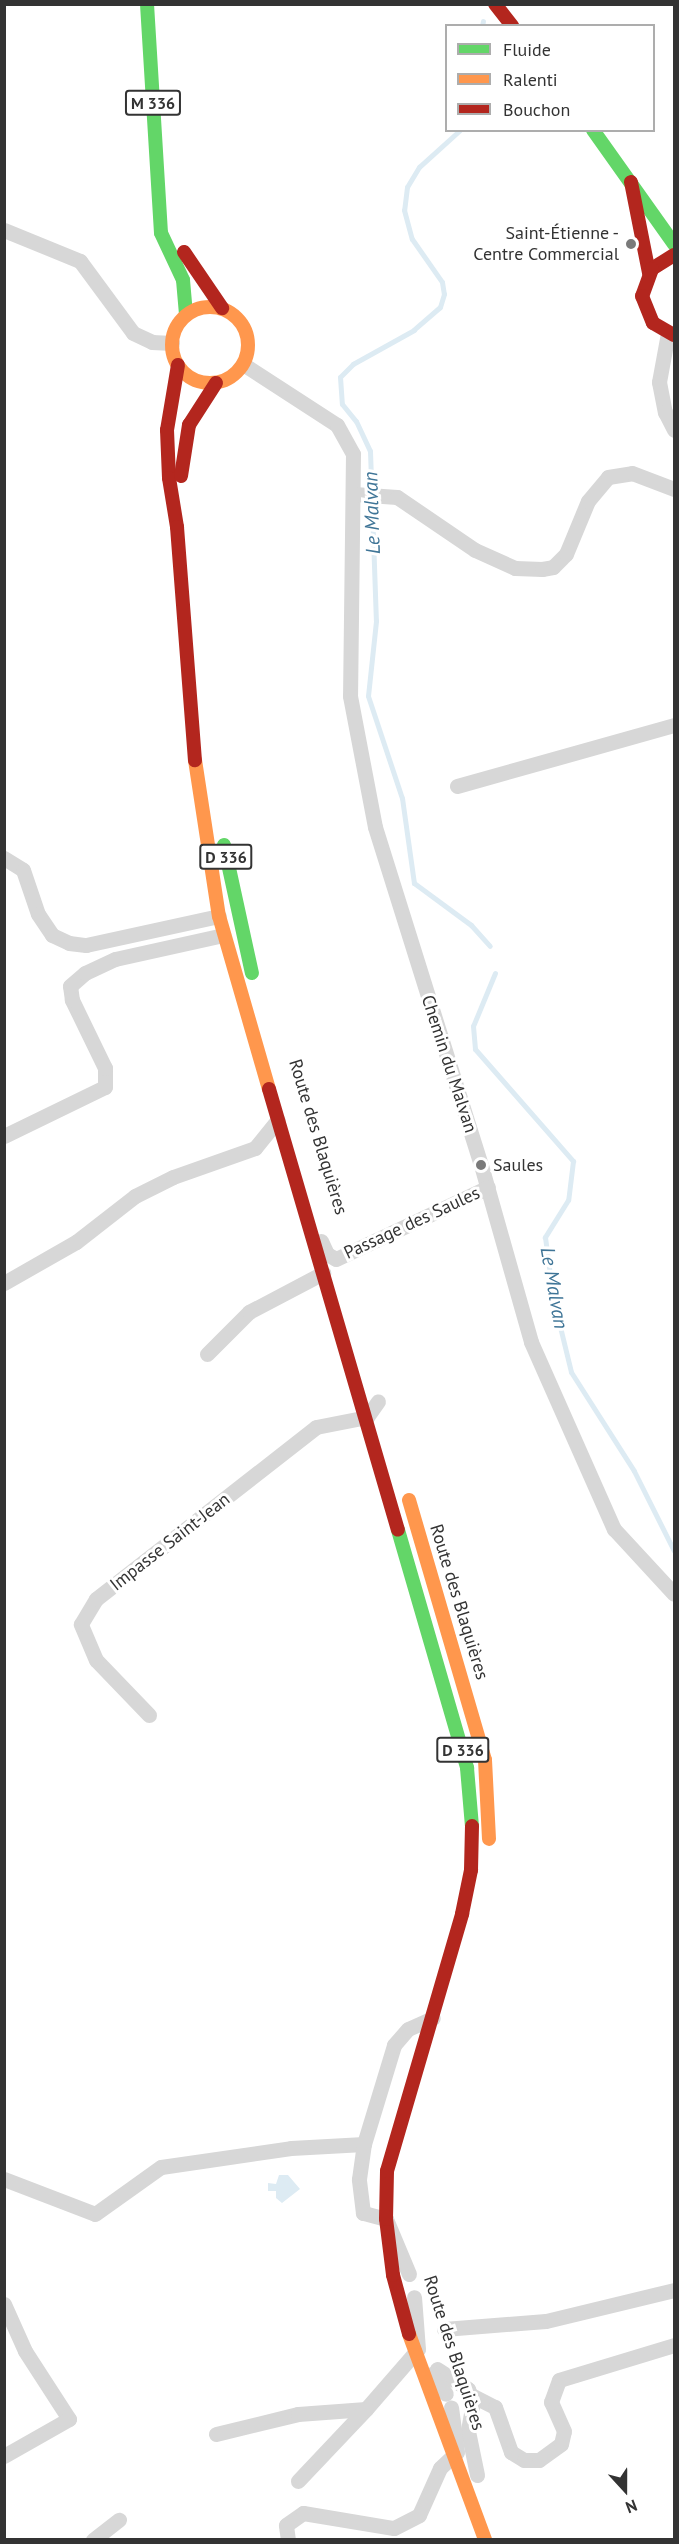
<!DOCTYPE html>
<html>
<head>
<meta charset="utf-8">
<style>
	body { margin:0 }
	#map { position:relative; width:679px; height:2544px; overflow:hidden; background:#fff; font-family:"PT Sans",sans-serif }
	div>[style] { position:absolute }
	.water>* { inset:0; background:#ddebf3 }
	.stream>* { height:5px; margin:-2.5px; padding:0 2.5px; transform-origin:2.5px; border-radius:2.5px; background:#ddebf3 }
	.street>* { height:15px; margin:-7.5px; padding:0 7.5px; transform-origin:7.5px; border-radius:7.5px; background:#d7d7d7 }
	.fast>* { height:14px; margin:-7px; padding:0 7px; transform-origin:7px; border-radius:7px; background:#63d668 }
	.slow>* { height:14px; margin:-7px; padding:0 7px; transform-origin:7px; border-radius:7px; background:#ff974d }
	.slow>.ring { margin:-7px; padding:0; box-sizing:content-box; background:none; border:14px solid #ff974d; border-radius:50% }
	.jam>* { height:14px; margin:-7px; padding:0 7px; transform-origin:7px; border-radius:7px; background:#b3261e }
	.dots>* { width:16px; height:16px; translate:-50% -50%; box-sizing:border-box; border:3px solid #fff; border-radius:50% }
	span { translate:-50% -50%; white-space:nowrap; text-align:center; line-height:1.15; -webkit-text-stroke:6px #fff; paint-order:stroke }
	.shield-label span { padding:2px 4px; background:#fff; border:2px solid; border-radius:4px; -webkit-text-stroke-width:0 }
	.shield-label { font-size:16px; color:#333; font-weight:700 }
	.poi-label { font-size:18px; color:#333 }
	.right { translate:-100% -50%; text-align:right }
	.left { translate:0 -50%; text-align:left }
	.street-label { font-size:18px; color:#333 }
	.water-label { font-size:20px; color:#3f7597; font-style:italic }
	.frame { position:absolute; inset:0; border:6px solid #333; pointer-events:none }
	.legend { position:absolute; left:445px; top:24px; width:210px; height:108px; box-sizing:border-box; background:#fff; border:2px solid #adadad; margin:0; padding:8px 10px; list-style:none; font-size:18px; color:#333 }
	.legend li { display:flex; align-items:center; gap:12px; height:30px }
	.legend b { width:30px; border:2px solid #adadad }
	.north { position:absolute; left:595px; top:2460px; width:60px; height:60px; -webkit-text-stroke:4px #fff; paint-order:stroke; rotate:159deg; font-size:16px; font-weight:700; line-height:24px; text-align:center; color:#333 }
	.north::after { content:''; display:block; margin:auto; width:21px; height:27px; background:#333; clip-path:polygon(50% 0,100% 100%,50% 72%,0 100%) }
</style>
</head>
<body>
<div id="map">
	<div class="water">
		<i style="clip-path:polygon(279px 2175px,288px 2175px,300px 2189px,282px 2203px,276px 2198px,276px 2191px,268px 2191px,268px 2183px,276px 2184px)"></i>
	</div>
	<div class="stream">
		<i style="left:482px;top:26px;width:5px;rotate:-79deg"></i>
		<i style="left:460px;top:130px;width:55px;rotate:137.9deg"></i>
		<i style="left:419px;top:167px;width:23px;rotate:121deg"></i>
		<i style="left:407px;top:187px;width:23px;rotate:97deg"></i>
		<i style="left:404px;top:210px;width:30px;rotate:75deg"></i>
		<i style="left:412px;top:239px;width:52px;rotate:55.1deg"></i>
		<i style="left:442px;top:282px;width:12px;rotate:81deg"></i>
		<i style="left:444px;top:294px;width:14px;rotate:107deg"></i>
		<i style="left:440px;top:307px;width:35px;rotate:139deg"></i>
		<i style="left:414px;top:330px;width:70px;rotate:150.9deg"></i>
		<i style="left:353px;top:364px;width:18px;rotate:135deg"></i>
		<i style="left:340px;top:377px;width:27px;rotate:86deg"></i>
		<i style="left:342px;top:404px;width:22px;rotate:51deg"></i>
		<i style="left:356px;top:421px;width:33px;rotate:65deg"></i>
		<i style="left:370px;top:451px;width:170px;rotate:88deg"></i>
		<i style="left:376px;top:621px;width:75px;rotate:96.1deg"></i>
		<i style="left:368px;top:696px;width:108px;rotate:71.6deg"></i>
		<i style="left:402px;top:798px;width:86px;rotate:82deg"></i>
		<i style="left:414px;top:883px;width:71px;rotate:36.4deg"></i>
		<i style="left:471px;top:925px;width:28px;rotate:48deg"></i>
		<i style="left:495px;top:973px;width:57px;rotate:112.5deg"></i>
		<i style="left:473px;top:1026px;width:23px;rotate:85deg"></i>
		<i style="left:475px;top:1049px;width:149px;rotate:48.8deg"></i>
		<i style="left:573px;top:1161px;width:39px;rotate:97deg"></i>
		<i style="left:568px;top:1200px;width:44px;rotate:121.9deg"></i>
		<i style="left:545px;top:1237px;width:62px;rotate:82.5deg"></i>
		<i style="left:553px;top:1298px;width:76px;rotate:76.3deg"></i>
		<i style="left:571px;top:1372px;width:117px;rotate:57.5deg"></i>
		<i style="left:634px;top:1471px;width:89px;rotate:63.4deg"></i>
	</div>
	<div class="street">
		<i style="left:4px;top:230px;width:82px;rotate:22.2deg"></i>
		<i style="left:80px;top:261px;width:89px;rotate:53.6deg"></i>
		<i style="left:133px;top:333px;width:21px;rotate:25deg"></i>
		<i style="left:152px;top:342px;width:20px;rotate:3deg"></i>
		<i style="left:668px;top:333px;width:50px;rotate:100.4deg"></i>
		<i style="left:659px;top:382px;width:31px;rotate:79deg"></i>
		<i style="left:665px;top:412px;width:20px;rotate:63deg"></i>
		<i style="left:243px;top:364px;width:112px;rotate:33deg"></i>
		<i style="left:337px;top:425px;width:33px;rotate:61deg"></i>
		<i style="left:353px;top:454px;width:242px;rotate:90.7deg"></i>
		<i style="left:350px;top:696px;width:133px;rotate:79.2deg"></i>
		<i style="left:375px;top:827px;width:354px;rotate:72.6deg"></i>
		<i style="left:481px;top:1165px;width:184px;rotate:74.2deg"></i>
		<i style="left:531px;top:1342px;width:205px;rotate:66.1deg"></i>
		<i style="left:614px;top:1529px;width:88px;rotate:47.3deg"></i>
		<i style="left:354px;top:494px;width:43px;rotate:4deg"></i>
		<i style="left:397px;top:497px;width:94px;rotate:34.2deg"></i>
		<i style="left:475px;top:550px;width:44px;rotate:24.2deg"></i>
		<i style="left:515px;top:568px;width:27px;rotate:2deg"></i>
		<i style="left:542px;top:569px;width:11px;rotate:-10deg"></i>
		<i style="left:553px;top:567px;width:18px;rotate:-45deg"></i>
		<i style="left:566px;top:554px;width:57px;rotate:-67.5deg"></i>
		<i style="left:588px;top:501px;width:31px;rotate:-50deg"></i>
		<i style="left:608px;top:477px;width:24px;rotate:-9deg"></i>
		<i style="left:632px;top:473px;width:45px;rotate:20.9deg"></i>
		<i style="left:457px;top:786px;width:225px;rotate:-15.7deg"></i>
		<i style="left:4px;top:858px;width:22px;rotate:32deg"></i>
		<i style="left:23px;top:870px;width:46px;rotate:71.2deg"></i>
		<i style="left:38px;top:914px;width:25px;rotate:56deg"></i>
		<i style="left:52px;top:935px;width:19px;rotate:25deg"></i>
		<i style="left:69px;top:943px;width:17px;rotate:7deg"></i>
		<i style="left:86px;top:945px;width:136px;rotate:-12.3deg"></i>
		<i style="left:4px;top:1136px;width:112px;rotate:-25.9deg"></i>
		<i style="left:105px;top:1087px;width:19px;rotate:-90deg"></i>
		<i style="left:105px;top:1068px;width:76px;rotate:-115.9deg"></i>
		<i style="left:72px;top:1000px;width:14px;rotate:-98deg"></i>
		<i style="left:70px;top:986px;width:20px;rotate:-41deg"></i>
		<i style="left:85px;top:973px;width:33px;rotate:-25deg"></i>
		<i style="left:115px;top:959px;width:111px;rotate:-12.5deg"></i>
		<i style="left:321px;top:1241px;width:14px;rotate:65deg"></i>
		<i style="left:327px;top:1254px;width:10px;rotate:29deg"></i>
		<i style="left:336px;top:1259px;width:168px;rotate:-25.3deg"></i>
		<i style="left:4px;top:1283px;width:83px;rotate:-29.7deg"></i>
		<i style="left:76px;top:1242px;width:75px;rotate:-37.9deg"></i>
		<i style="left:135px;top:1196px;width:42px;rotate:-26.6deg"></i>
		<i style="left:173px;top:1177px;width:87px;rotate:-19.5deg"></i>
		<i style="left:255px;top:1148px;width:36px;rotate:-51deg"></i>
		<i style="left:207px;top:1354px;width:59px;rotate:-45deg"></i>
		<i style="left:249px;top:1312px;width:84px;rotate:-27.8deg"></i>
		<i style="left:149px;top:1715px;width:76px;rotate:-133.9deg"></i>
		<i style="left:96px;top:1660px;width:39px;rotate:-113deg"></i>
		<i style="left:81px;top:1624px;width:29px;rotate:-59deg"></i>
		<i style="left:96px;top:1599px;width:279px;rotate:-38deg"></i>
		<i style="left:316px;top:1427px;width:52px;rotate:-11.1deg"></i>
		<i style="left:367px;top:1417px;width:19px;rotate:-55deg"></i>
		<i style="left:4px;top:2179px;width:97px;rotate:21deg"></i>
		<i style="left:95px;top:2214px;width:81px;rotate:-35.5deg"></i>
		<i style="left:161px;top:2167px;width:131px;rotate:-8.3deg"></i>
		<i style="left:291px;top:2148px;width:73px;rotate:-3.1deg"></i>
		<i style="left:409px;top:2274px;width:60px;rotate:-112.7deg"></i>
		<i style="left:386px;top:2219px;width:24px;rotate:-165deg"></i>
		<i style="left:363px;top:2213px;width:34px;rotate:-97deg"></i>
		<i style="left:359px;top:2179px;width:35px;rotate:-82deg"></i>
		<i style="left:364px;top:2144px;width:103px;rotate:-73.1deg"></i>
		<i style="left:394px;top:2045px;width:21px;rotate:-49deg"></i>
		<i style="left:408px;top:2029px;width:27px;rotate:-24deg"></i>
		<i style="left:4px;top:2304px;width:51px;rotate:65.9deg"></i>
		<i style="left:25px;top:2351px;width:81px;rotate:57.1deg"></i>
		<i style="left:69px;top:2419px;width:75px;rotate:150.4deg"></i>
		<i style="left:444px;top:2329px;width:102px;rotate:-4.5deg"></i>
		<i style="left:546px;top:2321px;width:132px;rotate:-13.6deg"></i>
		<i style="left:437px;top:2369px;width:37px;rotate:33deg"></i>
		<i style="left:468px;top:2389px;width:14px;rotate:69deg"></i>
		<i style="left:473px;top:2402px;width:29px;rotate:100deg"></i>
		<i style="left:468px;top:2431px;width:45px;rotate:78.4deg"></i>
		<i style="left:432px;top:2374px;width:24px;rotate:55deg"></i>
		<i style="left:469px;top:2394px;width:29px;rotate:27deg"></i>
		<i style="left:495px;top:2407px;width:48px;rotate:70.4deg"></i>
		<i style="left:511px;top:2452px;width:15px;rotate:32deg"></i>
		<i style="left:524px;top:2460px;width:15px"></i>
		<i style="left:539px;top:2460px;width:27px;rotate:-36deg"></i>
		<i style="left:561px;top:2444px;width:13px;rotate:-77deg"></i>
		<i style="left:564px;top:2431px;width:32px;rotate:-114deg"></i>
		<i style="left:551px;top:2402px;width:23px;rotate:-70deg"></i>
		<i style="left:559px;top:2380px;width:120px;rotate:-16.9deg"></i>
		<i style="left:366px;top:2409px;width:79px;rotate:-49.1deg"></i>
		<i style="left:418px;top:2349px;width:52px;rotate:-94.4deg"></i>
		<i style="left:216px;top:2434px;width:84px;rotate:-13.7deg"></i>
		<i style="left:298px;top:2414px;width:68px;rotate:-4.2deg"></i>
		<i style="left:366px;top:2409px;width:99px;rotate:133.4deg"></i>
		<i style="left:93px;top:2540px;width:33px;rotate:-38deg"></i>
		<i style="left:288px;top:2540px;width:15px;rotate:-98deg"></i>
		<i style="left:286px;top:2525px;width:21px;rotate:-35deg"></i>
		<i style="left:303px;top:2513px;width:92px;rotate:9.4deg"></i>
		<i style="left:394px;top:2528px;width:28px;rotate:-27deg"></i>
		<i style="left:419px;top:2515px;width:51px;rotate:-65.9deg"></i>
		<i style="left:440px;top:2468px;width:23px;rotate:-43deg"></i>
		<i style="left:457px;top:2452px;width:45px;rotate:-97.6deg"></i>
	</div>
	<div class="fast">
		<i style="left:147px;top:4px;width:229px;rotate:86.5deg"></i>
		<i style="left:161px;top:233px;width:52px;rotate:64.9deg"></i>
		<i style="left:183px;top:280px;width:35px;rotate:85deg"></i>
		<i style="left:593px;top:130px;width:140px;rotate:54.6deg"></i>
		<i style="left:224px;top:845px;width:131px;rotate:77.7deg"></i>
		<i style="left:398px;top:1530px;width:248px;rotate:73.8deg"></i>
		<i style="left:467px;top:1768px;width:58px;rotate:85.1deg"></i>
	</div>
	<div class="slow">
		<i class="ring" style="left:172px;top:307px;width:62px;height:62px"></i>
		<i style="left:195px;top:760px;width:158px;rotate:81.3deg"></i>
		<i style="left:219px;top:916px;width:180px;rotate:73.9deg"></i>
		<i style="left:409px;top:1500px;width:271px;rotate:73.7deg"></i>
		<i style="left:485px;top:1760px;width:79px;rotate:87.1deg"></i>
		<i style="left:409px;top:2334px;width:220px;rotate:69.7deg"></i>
	</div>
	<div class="jam">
		<i style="left:495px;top:4px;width:28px;rotate:52deg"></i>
		<i style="left:631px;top:182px;width:93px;rotate:78.8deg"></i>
		<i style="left:184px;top:252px;width:68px;rotate:55.8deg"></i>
		<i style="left:674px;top:255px;width:26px;rotate:148deg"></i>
		<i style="left:652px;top:269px;width:29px;rotate:110deg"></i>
		<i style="left:642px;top:296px;width:29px;rotate:68deg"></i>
		<i style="left:653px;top:323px;width:24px;rotate:30deg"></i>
		<i style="left:178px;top:365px;width:66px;rotate:99.6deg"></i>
		<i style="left:167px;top:430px;width:48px;rotate:87.6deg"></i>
		<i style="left:169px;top:478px;width:50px;rotate:80.7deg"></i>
		<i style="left:177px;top:527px;width:234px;rotate:85.6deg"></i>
		<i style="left:181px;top:476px;width:52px;rotate:-81.1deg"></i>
		<i style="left:189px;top:425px;width:50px;rotate:-57.3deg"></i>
		<i style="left:269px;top:1089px;width:459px;rotate:73.7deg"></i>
		<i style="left:409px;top:2334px;width:61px;rotate:-105.2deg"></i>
		<i style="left:393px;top:2275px;width:56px;rotate:-97.1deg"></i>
		<i style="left:386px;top:2219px;width:48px;rotate:-88.8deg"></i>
		<i style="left:387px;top:2171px;width:268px;rotate:-73.7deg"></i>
		<i style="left:462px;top:1914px;width:45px;rotate:-78.4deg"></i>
		<i style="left:471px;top:1870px;width:44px;rotate:-88.7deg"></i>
	</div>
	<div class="dots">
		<i style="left:631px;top:244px;background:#7a7a7a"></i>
		<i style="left:481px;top:1165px;background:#7a7a7a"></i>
	</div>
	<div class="shield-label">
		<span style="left:153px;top:103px">M 336</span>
		<span style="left:226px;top:857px">D 336</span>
		<span style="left:463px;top:1750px">D 336</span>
	</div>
	<div class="poi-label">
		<span class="right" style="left:619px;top:244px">Saint-Étienne -<br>Centre Commercial</span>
		<span class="left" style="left:493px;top:1165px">Saules</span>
	</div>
	<div class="street-label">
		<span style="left:449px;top:1064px;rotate:72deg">Chemin du Malvan</span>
		<span style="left:318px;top:1137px;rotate:73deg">Route des Blaquières</span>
		<span style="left:412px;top:1223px;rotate:-25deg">Passage des Saules</span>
		<span style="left:170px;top:1542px;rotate:-38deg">Impasse Saint-Jean</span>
		<span style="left:459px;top:1602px;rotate:73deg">Route des Blaquières</span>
		<span style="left:454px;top:2353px;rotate:72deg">Route des Blaquières</span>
	</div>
	<div class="water-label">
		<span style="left:372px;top:513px;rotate:-92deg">Le Malvan</span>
		<span style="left:554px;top:1288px;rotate:80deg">Le Malvan</span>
	</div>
	<div class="frame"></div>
	<ul class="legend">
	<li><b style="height:8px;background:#63d668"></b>Fluide</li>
	<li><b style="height:8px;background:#ff974d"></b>Ralenti</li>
	<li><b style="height:8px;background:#b3261e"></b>Bouchon</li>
	</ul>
	<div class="north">N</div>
</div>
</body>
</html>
